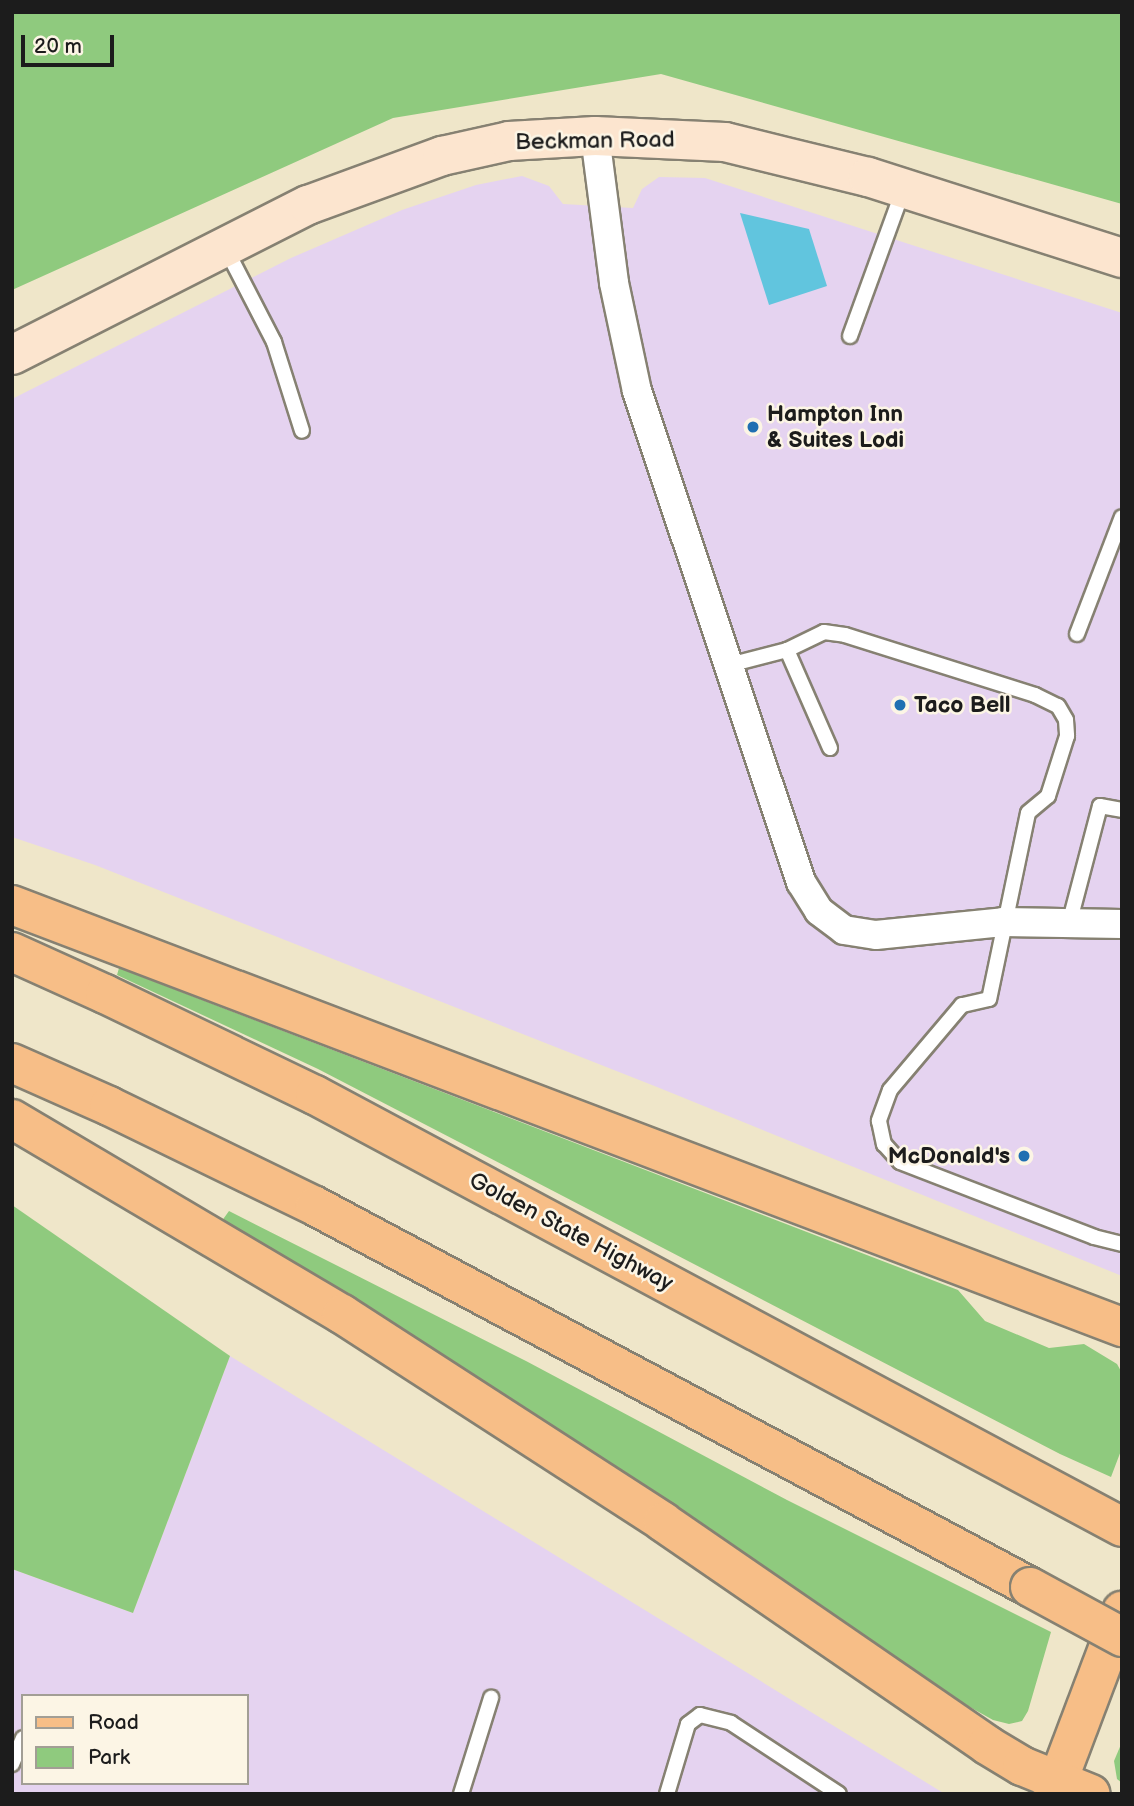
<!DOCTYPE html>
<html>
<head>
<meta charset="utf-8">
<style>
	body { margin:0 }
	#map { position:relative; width:1134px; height:1806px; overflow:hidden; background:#efe6c9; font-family:"Balsamiq Sans",sans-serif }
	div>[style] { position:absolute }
	.built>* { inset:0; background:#e5d3f0 }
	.green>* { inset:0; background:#8fca7e }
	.water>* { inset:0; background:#61c5de }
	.roads { filter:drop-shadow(2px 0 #868172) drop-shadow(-2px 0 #868172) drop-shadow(0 2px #868172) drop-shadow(0 -2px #868172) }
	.lane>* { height:14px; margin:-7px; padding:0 7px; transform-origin:7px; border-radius:7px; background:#fff }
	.street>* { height:28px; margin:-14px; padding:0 14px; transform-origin:14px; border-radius:14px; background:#fff }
	.secondary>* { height:38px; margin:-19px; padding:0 19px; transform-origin:19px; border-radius:19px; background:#fce5cf }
	.primary>* { height:38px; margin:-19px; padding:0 19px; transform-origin:19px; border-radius:19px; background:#f7be87 }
	.highway>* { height:38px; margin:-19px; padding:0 19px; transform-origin:19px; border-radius:19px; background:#f7be87 }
	.bridges { filter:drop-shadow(2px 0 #868172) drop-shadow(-2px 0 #868172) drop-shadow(0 2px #868172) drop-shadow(0 -2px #868172) }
	.highway-bridge>* { height:38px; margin:-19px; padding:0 19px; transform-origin:19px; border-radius:19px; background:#f7be87 }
	.dots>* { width:19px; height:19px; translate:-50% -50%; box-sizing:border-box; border:4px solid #fcf5e5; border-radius:50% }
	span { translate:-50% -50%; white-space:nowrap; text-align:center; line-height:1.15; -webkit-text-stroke:5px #fcf5e5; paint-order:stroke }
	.street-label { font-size:23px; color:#1c1c1c }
	.poi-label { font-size:23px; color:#1c1c1c; font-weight:700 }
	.left { translate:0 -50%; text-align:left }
	.right { translate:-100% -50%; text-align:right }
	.frame { position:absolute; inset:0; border:14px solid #1c1c1c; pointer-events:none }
	.legend { position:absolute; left:21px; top:1694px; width:228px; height:91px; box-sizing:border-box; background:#fcf5e5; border:2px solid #a29e95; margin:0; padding:9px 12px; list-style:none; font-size:21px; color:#1c1c1c }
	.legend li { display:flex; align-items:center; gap:14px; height:35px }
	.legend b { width:35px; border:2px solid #a29e95 }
	.scale { position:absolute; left:21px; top:35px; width:93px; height:32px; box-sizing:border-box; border:4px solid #1c1c1c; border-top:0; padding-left:9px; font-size:21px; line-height:24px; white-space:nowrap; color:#1c1c1c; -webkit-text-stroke:5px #fcf5e5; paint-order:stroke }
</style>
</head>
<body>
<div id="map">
	<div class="built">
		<i style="clip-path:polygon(522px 176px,549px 186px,563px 204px,633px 208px,642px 189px,659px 177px,705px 178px,1122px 313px,1122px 1276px,657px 1087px,95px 865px,12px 837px,12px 399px,291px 258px,402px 210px,476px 185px)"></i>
		<i style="clip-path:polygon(evenodd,230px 1356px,945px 1794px,12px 1794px,12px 1569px,133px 1613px,230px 1356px,23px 1696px,247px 1696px,247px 1783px,23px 1783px,23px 1696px)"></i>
	</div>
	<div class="green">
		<i style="clip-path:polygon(12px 12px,1122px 12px,1122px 204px,661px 74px,393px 118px,12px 290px)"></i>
		<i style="clip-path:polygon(119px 968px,958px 1290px,985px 1321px,1049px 1348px,1084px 1344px,1117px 1364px,1122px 1373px,1122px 1448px,1111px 1477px,1060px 1454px,318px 1069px,117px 975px)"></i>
		<i style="clip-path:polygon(12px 1205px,230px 1356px,133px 1613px,12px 1569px)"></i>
		<i style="clip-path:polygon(229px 1211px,526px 1361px,787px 1500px,1051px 1632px,1028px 1711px,1022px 1721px,1009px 1724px,993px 1720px,968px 1706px,216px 1229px)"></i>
		<i style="clip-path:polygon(1122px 1742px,1122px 1783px,1117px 1779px,1114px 1761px)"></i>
	</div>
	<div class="water">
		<i style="clip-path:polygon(740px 213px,809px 229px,827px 286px,769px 305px)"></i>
	</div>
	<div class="roads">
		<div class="lane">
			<i style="left:226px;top:249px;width:105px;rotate:62.7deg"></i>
			<i style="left:274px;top:342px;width:93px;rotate:72.5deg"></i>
			<i style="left:850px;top:336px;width:155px;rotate:-70deg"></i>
			<i style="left:1077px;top:634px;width:125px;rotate:-69deg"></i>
			<i style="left:787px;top:650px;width:107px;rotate:66.3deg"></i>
			<i style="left:729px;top:665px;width:60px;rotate:-14.5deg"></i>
			<i style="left:787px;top:650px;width:41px;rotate:-25.9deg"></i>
			<i style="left:824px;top:632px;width:21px;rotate:8deg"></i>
			<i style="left:845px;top:635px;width:199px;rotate:17.5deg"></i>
			<i style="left:1035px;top:695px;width:25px;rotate:26deg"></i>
			<i style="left:1058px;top:706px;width:16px;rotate:60deg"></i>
			<i style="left:1066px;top:720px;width:16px;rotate:86deg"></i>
			<i style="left:1067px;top:736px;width:63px;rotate:107.6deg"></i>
			<i style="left:1048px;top:796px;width:26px;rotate:140deg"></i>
			<i style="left:1028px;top:813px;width:190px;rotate:101.8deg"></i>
			<i style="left:989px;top:999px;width:28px;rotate:167deg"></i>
			<i style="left:962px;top:1005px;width:111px;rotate:130.3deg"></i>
			<i style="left:890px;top:1090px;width:33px;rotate:110deg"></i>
			<i style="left:879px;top:1121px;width:24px;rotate:78deg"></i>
			<i style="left:884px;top:1144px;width:24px;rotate:48deg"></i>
			<i style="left:900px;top:1162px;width:208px;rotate:21.1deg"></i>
			<i style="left:1094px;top:1237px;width:29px;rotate:14deg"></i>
			<i style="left:1069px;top:924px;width:122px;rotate:-75.3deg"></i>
			<i style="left:1100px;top:806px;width:22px;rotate:10deg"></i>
			<i style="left:12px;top:1764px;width:28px;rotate:-67deg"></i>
			<i style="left:461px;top:1794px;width:101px;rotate:-72.6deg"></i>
			<i style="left:667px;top:1794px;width:73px;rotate:-73.3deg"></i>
			<i style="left:688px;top:1724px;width:15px;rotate:-37deg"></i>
			<i style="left:700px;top:1715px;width:32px;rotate:14deg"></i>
			<i style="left:731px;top:1723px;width:129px;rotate:33.3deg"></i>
		</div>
		<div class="street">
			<i style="left:595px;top:136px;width:148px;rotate:82.6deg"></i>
			<i style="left:614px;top:283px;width:110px;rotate:78deg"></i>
			<i style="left:637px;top:391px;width:518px;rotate:71.53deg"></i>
			<i style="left:801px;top:882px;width:34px;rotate:58deg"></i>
			<i style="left:819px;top:911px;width:31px;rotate:37deg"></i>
			<i style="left:844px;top:930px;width:32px;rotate:9deg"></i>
			<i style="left:876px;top:935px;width:128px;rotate:-5.8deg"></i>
			<i style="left:1003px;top:922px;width:119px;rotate:1deg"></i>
		</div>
		<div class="secondary">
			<i style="left:12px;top:355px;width:332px;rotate:-26.9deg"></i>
			<i style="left:308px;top:205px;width:143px;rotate:-20.1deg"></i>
			<i style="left:442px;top:156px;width:69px;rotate:-12.6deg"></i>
			<i style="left:509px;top:141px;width:86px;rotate:-3.3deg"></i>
			<i style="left:595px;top:136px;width:130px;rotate:2.6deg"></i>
			<i style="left:725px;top:142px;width:147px;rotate:13.8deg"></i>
			<i style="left:868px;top:177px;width:267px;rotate:17.7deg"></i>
		</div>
		<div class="primary">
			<i style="left:1053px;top:1794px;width:196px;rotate:-69.3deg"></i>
		</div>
		<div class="highway">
			<i style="left:12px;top:905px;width:1188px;rotate:20.82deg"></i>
			<i style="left:12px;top:952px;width:102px;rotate:24.3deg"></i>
			<i style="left:105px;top:994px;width:233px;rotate:25.7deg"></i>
			<i style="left:315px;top:1095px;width:915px;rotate:28.16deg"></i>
			<i style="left:12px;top:1063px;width:106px;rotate:23.9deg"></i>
			<i style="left:109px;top:1106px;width:229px;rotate:25.9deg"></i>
			<i style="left:315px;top:1206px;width:810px;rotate:28.05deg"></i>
			<i style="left:12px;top:1119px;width:383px;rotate:30.6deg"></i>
			<i style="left:342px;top:1314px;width:382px;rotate:32.9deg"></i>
			<i style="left:663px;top:1522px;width:393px;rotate:34.5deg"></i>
			<i style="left:987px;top:1745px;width:41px;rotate:31deg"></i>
			<i style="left:1022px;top:1766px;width:74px;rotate:22.1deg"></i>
		</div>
	</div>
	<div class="bridges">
		<div class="highway-bridge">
			<i style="left:1030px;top:1587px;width:105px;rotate:28.5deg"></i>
		</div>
	</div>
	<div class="dots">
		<i style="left:753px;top:427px;background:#1f6fb2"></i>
		<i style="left:900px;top:705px;background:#1f6fb2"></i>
		<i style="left:1024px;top:1156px;background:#1f6fb2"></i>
	</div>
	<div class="street-label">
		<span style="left:595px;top:141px;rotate:-1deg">Beckman Road</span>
		<span style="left:571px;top:1232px;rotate:28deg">Golden State Highway</span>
	</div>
	<div class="poi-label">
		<span class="left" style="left:767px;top:427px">Hampton Inn<br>&amp; Suites Lodi</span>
		<span class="left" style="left:914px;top:705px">Taco Bell</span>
		<span class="right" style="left:1010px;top:1156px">McDonald's</span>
	</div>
	<div class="frame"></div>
	<ul class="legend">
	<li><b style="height:9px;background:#f7be87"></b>Road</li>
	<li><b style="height:19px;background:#8fca7e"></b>Park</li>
	</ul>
	<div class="scale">20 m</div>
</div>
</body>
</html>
